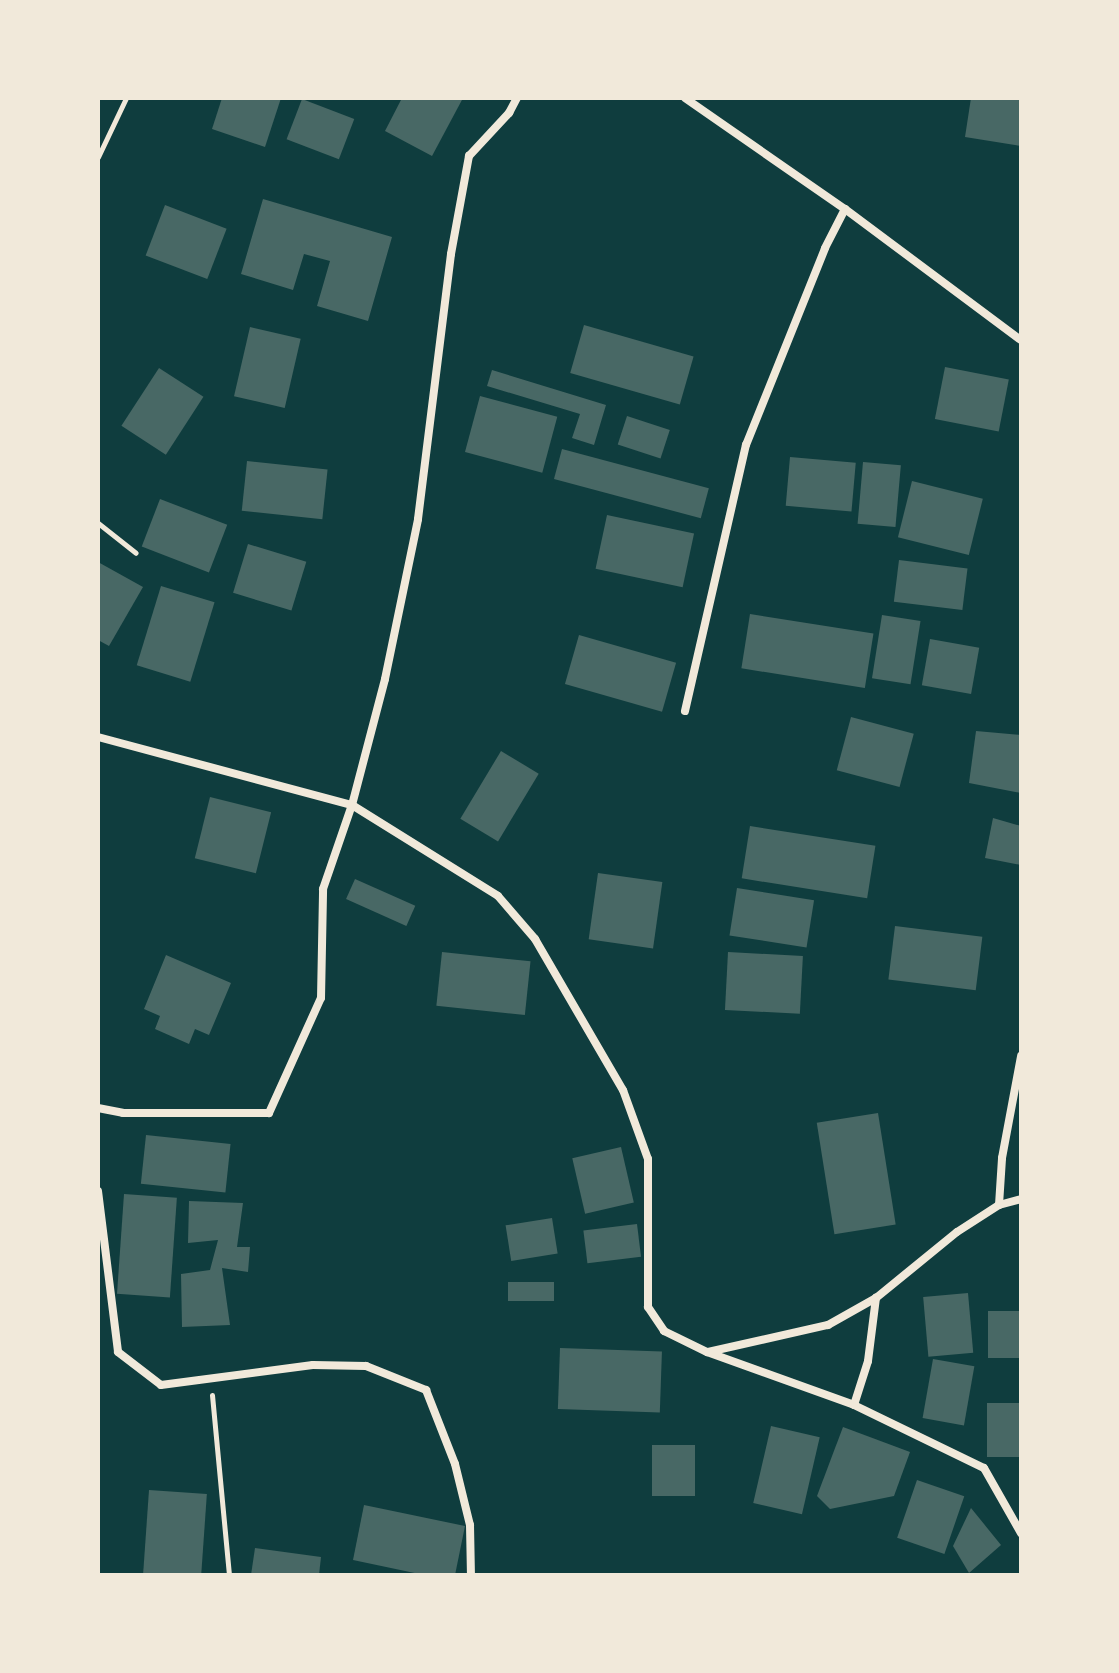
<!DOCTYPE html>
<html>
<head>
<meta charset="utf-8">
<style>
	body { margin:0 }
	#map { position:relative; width:1119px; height:1673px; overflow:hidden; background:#0f3d3e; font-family:Signika,sans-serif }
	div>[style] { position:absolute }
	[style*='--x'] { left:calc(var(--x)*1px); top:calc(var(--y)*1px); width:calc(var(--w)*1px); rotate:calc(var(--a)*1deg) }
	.building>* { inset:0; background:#486865; transform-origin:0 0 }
	.path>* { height:5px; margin:-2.5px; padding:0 2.5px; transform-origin:2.5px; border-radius:2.5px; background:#f1e9da }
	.minor>* { height:8px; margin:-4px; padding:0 4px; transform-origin:4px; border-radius:4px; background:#f1e9da }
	span { translate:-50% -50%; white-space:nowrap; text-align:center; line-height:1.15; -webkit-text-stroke:7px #f1e9da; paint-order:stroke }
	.frame { position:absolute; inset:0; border:100px solid #f1e9da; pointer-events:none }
</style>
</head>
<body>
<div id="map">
	<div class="building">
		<div style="clip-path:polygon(222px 98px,281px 98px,265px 147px,212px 129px)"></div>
		<div style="clip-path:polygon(402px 98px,463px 98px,432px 156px,385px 131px)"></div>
		<div style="clip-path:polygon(971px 98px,1021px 98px,1021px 146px,965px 137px)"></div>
		<div style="left:302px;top:99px;width:56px;height:43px;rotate:21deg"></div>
		<div style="clip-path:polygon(263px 199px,392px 237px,368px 321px,317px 306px,330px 261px,304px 254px,293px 290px,241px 274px)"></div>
		<div style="left:165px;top:205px;width:66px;height:54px;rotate:21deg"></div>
		<div style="left:584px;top:325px;width:114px;height:50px;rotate:16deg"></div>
		<div style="left:250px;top:327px;width:52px;height:71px;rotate:13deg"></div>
		<div style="left:945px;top:367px;width:65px;height:53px;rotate:11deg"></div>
		<div style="left:159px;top:368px;width:53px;height:69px;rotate:33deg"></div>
		<div style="clip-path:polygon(492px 370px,606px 405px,594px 445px,572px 438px,580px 414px,487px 386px)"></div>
		<div style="left:480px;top:396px;width:80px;height:58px;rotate:15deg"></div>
		<div style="left:627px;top:416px;width:45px;height:30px;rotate:18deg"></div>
		<div style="left:562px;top:449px;width:152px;height:31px;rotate:15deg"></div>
		<div style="left:790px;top:457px;width:66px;height:49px;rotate:5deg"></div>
		<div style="left:247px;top:461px;width:81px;height:50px;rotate:6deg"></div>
		<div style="left:863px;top:462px;width:38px;height:62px;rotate:5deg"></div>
		<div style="left:912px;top:481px;width:73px;height:58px;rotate:14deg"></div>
		<div style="left:160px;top:499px;width:72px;height:51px;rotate:21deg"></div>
		<div style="left:607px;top:515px;width:89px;height:55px;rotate:12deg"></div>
		<div style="left:248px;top:544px;width:61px;height:51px;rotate:17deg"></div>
		<div style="left:899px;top:560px;width:69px;height:42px;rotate:7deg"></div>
		<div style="clip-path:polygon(98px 562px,143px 587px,109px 646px,98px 640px)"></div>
		<div style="left:161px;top:586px;width:56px;height:83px;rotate:17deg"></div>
		<div style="left:750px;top:614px;width:125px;height:55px;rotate:9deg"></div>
		<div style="left:882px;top:615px;width:39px;height:64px;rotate:9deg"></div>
		<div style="left:579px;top:635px;width:101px;height:51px;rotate:16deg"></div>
		<div style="left:930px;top:639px;width:50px;height:47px;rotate:10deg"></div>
		<div style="left:851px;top:717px;width:65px;height:55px;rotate:15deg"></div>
		<div style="clip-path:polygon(976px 731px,1021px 735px,1021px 793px,969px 783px)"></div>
		<div style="left:501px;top:751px;width:44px;height:79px;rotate:31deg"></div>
		<div style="left:210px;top:797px;width:63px;height:63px;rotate:14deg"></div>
		<div style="clip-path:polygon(993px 818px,1021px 826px,1021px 865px,985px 858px)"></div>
		<div style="left:750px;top:826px;width:127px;height:53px;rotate:9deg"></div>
		<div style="left:598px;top:873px;width:65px;height:67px;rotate:8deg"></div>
		<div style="left:355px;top:879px;width:66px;height:22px;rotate:24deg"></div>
		<div style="left:737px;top:888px;width:78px;height:48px;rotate:9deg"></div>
		<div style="left:895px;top:926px;width:88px;height:54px;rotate:7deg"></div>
		<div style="left:442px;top:952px;width:89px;height:54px;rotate:6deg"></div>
		<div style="left:728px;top:952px;width:75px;height:58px;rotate:3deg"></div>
		<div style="clip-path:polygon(166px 955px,231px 983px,209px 1035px,195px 1029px,189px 1044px,155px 1029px,160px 1016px,144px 1009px)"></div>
		<div style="left:878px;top:1113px;width:113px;height:62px;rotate:81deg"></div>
		<div style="left:146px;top:1135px;width:85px;height:49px;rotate:6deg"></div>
		<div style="left:621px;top:1147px;width:57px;height:50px;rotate:77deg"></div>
		<div style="left:124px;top:1194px;width:53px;height:100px;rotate:4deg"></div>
		<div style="clip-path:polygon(189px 1201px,243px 1203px,237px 1247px,250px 1247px,248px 1272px,222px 1268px,230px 1325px,182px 1327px,181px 1274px,210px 1270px,218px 1240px,188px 1243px)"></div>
		<div style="left:552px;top:1218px;width:36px;height:47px;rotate:81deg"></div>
		<div style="left:637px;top:1224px;width:33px;height:54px;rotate:83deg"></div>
		<div style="left:554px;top:1282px;width:19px;height:46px;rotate:90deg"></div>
		<div style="left:968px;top:1293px;width:60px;height:45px;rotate:85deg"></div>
		<div style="left:988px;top:1311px;width:33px;height:47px"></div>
		<div style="left:560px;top:1348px;width:102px;height:61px;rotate:2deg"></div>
		<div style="left:933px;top:1359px;width:42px;height:60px;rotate:10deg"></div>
		<div style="left:987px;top:1403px;width:34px;height:54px"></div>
		<div style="left:771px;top:1426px;width:50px;height:79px;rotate:13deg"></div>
		<div style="clip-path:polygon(843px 1427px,910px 1452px,894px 1496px,830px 1509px,817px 1496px)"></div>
		<div style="left:652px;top:1445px;width:43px;height:51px"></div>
		<div style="left:917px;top:1480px;width:50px;height:61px;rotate:19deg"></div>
		<div style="left:149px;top:1490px;width:58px;height:85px;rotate:4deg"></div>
		<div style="clip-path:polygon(364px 1505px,465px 1526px,455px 1575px,424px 1575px,353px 1560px)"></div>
		<div style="clip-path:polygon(971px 1508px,1001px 1545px,969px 1573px,953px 1546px)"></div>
		<div style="clip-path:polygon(255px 1548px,321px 1557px,319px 1575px,251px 1575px)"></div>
	</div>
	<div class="path">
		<div style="--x:98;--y:157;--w:65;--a:-64.6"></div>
		<div style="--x:98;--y:523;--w:48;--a:38.3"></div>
		<div style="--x:212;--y:1395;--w:181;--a:84.6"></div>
	</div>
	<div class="minor">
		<div style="--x:685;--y:98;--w:195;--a:34.8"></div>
		<div style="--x:845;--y:209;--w:219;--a:36.7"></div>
		<div style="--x:685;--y:711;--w:273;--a:-77.1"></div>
		<div style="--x:746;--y:445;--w:212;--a:-68.1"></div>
		<div style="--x:825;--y:248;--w:44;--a:-62.9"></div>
		<div style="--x:98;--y:737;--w:263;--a:15"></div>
		<div style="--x:352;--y:805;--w:172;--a:31.9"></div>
		<div style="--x:498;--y:896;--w:57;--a:49.3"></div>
		<div style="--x:535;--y:939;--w:175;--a:59.8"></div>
		<div style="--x:623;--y:1090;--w:73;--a:70.1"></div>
		<div style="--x:648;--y:1159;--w:148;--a:90"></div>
		<div style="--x:648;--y:1307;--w:29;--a:56"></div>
		<div style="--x:664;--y:1331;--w:48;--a:26"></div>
		<div style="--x:707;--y:1352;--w:156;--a:19.8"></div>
		<div style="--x:854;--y:1405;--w:144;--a:25.9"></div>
		<div style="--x:984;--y:1468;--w:75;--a:60.4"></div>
		<div style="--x:98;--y:1108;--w:25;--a:11"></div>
		<div style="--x:123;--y:1113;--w:146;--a:0"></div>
		<div style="--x:269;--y:1113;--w:126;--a:-65.7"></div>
		<div style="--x:321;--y:998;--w:109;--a:-88.9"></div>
		<div style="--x:323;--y:889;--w:89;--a:-71"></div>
		<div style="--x:352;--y:805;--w:130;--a:-75.3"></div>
		<div style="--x:385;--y:679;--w:163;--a:-78.3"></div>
		<div style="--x:418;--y:519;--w:267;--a:-82.9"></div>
		<div style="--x:451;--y:254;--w:100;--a:-79.6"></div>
		<div style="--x:469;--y:156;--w:59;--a:-47.1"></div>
		<div style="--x:509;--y:113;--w:17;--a:-62"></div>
		<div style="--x:98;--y:1191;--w:162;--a:82.9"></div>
		<div style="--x:118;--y:1352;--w:54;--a:37.5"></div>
		<div style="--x:161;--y:1385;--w:153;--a:-7.5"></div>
		<div style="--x:313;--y:1365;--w:53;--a:1.1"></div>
		<div style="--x:366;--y:1366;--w:65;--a:21.8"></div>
		<div style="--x:426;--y:1390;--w:79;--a:68.6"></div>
		<div style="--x:455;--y:1464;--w:63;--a:76.2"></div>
		<div style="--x:470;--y:1525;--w:50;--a:88.9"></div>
		<div style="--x:999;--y:1205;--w:47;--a:-86.3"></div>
		<div style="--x:1002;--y:1158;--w:104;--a:-79.4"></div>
		<div style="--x:708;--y:1352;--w:123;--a:-12.7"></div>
		<div style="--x:828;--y:1325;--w:55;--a:-29.4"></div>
		<div style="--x:876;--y:1298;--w:104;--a:-39.2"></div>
		<div style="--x:957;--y:1232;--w:50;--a:-32.7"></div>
		<div style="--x:999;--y:1205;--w:23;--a:-15"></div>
		<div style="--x:854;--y:1405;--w:46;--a:-72.3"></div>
		<div style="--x:868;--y:1361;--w:64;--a:-82.8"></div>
	</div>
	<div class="frame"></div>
</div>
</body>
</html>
